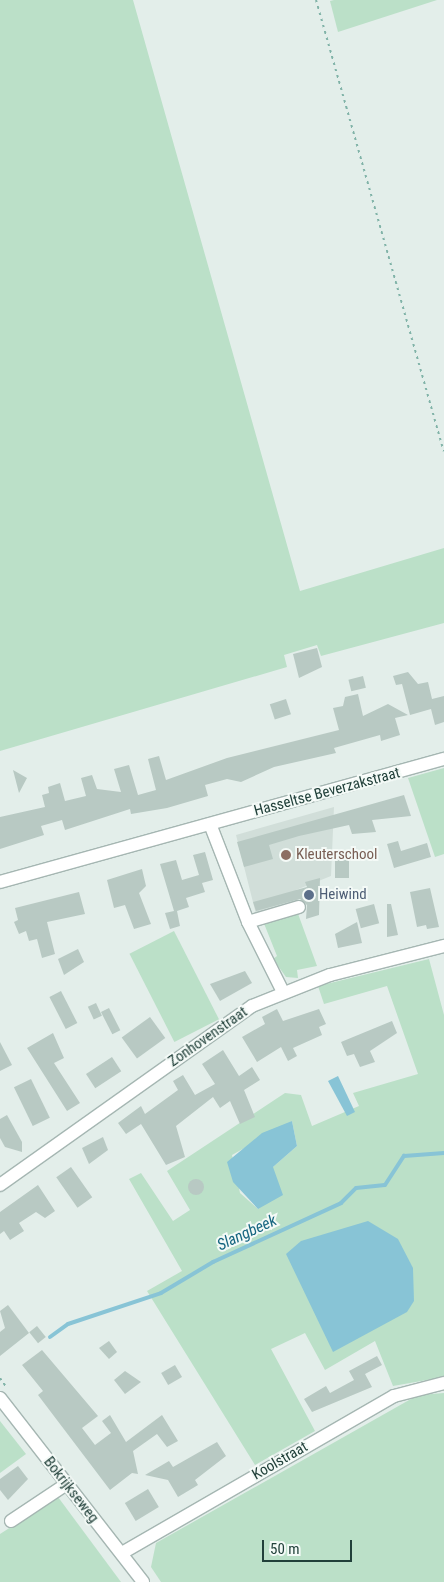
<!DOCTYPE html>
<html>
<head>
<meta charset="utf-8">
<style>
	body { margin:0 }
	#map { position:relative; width:444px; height:1582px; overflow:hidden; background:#e3eeea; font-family:"Roboto Condensed",sans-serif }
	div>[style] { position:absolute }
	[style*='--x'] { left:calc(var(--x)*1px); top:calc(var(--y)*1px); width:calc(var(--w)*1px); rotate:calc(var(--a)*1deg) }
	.built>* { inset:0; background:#d1ded9 }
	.green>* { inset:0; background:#bbe0c8; transform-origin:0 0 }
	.water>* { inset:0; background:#88c4d6 }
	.stream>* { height:4px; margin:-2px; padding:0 2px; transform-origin:2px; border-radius:2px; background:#88c4d6 }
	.building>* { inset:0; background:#b8c9c3; transform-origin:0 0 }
	.round { border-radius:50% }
	.path>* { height:2px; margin-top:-1px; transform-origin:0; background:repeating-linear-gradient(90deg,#81b3a8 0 2.5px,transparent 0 6.5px) }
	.roads { filter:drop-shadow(1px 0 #a5b6b2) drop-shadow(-1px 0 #a5b6b2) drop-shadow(0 1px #a5b6b2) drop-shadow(0 -1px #a5b6b2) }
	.minor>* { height:12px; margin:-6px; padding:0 6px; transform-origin:6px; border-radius:6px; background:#fff }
	.dots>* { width:14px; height:14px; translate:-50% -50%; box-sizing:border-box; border:2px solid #f4faf7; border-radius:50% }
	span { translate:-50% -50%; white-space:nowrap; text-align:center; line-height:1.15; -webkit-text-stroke:4px #f4faf7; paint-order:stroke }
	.street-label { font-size:15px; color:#21403a }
	.education-label { font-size:15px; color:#785e54 }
	.left { translate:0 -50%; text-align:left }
	.service-label { font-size:15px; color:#4e5e75 }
	.water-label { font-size:16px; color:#176680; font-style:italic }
	.scale { position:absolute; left:262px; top:1540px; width:90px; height:22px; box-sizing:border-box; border:2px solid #21403a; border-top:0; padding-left:6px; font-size:15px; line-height:18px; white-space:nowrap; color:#21403a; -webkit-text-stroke:4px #f4faf7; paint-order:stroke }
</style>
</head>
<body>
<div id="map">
	<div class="built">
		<div style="clip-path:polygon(334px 807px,331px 876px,296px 890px,299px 902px,256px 914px,236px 835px)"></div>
	</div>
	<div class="green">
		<div style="clip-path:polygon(0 0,133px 0,300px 591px,444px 548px,444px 623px,321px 656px,317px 645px,284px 655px,287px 667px,0 751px)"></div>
		<div style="clip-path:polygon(334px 0,437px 0,338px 32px,330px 1px)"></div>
		<div style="clip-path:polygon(444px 768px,444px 854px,435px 857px,408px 778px)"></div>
		<div style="clip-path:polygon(297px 911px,317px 966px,297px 970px,298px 978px,286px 977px,273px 959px,277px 956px,263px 921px)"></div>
		<div style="left:174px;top:931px;width:99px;height:50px;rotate:63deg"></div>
		<div style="clip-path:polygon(evenodd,429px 959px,444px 1015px,444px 1377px,393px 1386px,375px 1341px,325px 1370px,305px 1333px,271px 1349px,315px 1431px,255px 1465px,147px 1291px,182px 1271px,129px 1179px,141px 1173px,173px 1221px,190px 1210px,167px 1171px,285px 1093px,301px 1095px,312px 1126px,359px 1106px,353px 1093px,418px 1074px,387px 986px,324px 1004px,318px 986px,429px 959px,292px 1121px,297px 1146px,273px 1167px,258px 1209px,240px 1193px,232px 1155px,292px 1121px)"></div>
		<div style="clip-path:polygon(444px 1393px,444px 1582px,161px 1582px,151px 1567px,156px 1543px,418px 1395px)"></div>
		<div style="clip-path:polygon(0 1421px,26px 1454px,0 1473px)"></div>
		<div style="clip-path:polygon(58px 1497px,121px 1582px,0 1582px,0 1534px)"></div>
	</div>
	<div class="water">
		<div style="clip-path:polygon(338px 1076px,355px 1112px,347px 1116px,328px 1081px)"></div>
		<div style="clip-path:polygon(292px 1121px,297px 1146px,273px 1167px,283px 1195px,258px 1209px,233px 1182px,227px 1162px,262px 1133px)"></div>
		<div style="clip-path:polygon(368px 1221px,398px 1239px,413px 1268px,414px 1301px,407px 1312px,333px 1352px,286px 1254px,301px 1241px)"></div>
	</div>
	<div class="stream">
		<div style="--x:50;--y:1337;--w:22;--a:-36"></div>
		<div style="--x:68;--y:1324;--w:98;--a:-18.4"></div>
		<div style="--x:161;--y:1293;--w:61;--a:-30.8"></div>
		<div style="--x:213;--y:1262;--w:141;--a:-24.7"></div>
		<div style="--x:341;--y:1203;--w:21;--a:-45"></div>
		<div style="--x:356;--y:1188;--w:29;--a:-6"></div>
		<div style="--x:385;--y:1185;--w:35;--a:-57"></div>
		<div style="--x:404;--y:1156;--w:40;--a:-4.3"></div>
	</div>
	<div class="building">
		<div style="clip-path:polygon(317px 648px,322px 667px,299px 678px,293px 654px)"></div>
		<div style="clip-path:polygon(408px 672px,418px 684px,428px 682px,432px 699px,444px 696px,444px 722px,435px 725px,431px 709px,410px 715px,402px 684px,396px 685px,393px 676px)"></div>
		<div style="left:363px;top:676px;width:12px;height:15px;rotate:76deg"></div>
		<div style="clip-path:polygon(358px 694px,363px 716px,388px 704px,408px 715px,395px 718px,400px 735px,381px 741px,380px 735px,334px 748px,336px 753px,274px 767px,241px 782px,227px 779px,205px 785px,208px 796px,167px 808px,131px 814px,130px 809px,65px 830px,62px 820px,41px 826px,44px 835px,0 849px,0 817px,45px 807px,42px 795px,49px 793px,48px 787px,60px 783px,65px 801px,86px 796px,81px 778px,92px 775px,97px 789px,121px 792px,114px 769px,129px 765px,138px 795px,156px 790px,148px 759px,159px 756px,166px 780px,227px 758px,339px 730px,333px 708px,343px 706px,345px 697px)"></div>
		<div style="left:286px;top:699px;width:16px;height:17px;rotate:72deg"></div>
		<div style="clip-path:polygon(13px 770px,27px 778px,19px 793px)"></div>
		<div style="clip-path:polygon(404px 795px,411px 816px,372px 820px,376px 832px,352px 834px,349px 825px,299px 836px,269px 845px,273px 859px,244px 867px,237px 842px)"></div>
		<div style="clip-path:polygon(398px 841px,401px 851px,427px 843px,431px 857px,394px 868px,387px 844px)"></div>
		<div style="clip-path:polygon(205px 852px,213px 880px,202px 883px,205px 892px,186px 898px,189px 907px,177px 911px,180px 926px,170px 929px,165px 913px,174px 911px,160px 864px,176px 860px,182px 880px,199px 875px,193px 855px)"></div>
		<div style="left:335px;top:858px;width:14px;height:20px"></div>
		<div style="clip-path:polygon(142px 869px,146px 886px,139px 893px,151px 924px,134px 929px,125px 905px,114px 908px,107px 880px)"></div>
		<div style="clip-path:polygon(320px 878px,319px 915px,306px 919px,307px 905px,300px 899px,256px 911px,253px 902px,307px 887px,305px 882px)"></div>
		<div style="clip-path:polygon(430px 888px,439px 927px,427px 929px,426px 925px,417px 927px,410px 892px)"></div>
		<div style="clip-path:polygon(79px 892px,85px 914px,47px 922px,55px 954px,42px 958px,37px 939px,29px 941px,26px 931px,19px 934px,14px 922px,18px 920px,15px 908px)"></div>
		<div style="left:374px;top:904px;width:20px;height:19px;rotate:75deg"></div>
		<div style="clip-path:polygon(387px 904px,391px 904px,398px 935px,387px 937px)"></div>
		<div style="clip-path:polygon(357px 922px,362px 943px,338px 948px,335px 934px)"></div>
		<div style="clip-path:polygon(78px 949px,84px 962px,64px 975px,58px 959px)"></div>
		<div style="clip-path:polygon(245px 971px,252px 983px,220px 1001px,210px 984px)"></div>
		<div style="left:61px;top:991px;width:36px;height:13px;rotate:63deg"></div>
		<div style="left:96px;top:1003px;width:14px;height:9px;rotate:65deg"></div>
		<div style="left:109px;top:1008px;width:25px;height:9px;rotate:63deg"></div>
		<div style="clip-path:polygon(277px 1009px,283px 1021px,319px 1009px,326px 1024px,319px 1027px,322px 1035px,293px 1048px,297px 1056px,288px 1061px,281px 1047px,257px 1062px,242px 1037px,265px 1024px,262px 1017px)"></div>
		<div style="left:150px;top:1017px;width:26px;height:35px;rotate:54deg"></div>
		<div style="clip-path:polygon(392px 1021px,397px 1033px,370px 1051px,375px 1062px,360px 1067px,354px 1054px,347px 1056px,341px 1042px)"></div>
		<div style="clip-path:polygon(53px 1033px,64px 1058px,54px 1063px,80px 1103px,67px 1111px,27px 1048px)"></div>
		<div style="clip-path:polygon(0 1042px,12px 1065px,0 1071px)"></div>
		<div style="clip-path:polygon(223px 1050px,239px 1076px,252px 1067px,260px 1080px,244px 1090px,255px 1117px,240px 1124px,230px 1101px,220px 1108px,213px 1097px,176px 1126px,185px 1157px,166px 1165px,141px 1124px,126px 1134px,118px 1123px,141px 1106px,145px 1114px,178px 1090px,173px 1081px,183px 1075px,195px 1095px,215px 1084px,202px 1064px)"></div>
		<div style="left:112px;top:1057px;width:17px;height:31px;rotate:57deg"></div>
		<div style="left:31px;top:1079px;width:43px;height:19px;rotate:64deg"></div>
		<div style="clip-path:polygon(7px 1115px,22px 1142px,22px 1152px,5px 1147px,0 1138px,0 1119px)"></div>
		<div style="clip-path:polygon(103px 1137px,108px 1150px,89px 1164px,82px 1148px)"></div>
		<div style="left:71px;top:1167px;width:37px;height:18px;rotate:55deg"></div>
		<div class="round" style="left:188px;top:1179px;width:16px;height:16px"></div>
		<div style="clip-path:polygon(38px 1185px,55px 1211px,45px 1218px,36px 1212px,19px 1223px,24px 1231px,10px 1240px,4px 1231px,0 1234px,0 1212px)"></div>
		<div style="clip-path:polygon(8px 1305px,29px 1333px,0 1356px,0 1332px,5px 1328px,0 1311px)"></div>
		<div style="left:37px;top:1326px;width:14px;height:10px;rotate:51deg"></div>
		<div style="clip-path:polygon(109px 1341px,117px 1352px,109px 1359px,99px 1348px)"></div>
		<div style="clip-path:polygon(42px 1350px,98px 1416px,82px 1428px,95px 1445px,111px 1433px,102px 1421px,110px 1415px,126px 1442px,162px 1415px,178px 1441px,167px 1447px,157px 1434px,133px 1451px,138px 1474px,132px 1473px,110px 1490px,38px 1395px,43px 1391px,22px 1365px)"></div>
		<div style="clip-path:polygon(377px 1356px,382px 1365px,365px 1374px,372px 1387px,312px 1412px,304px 1399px,326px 1386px,330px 1393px,354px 1380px,349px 1371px)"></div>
		<div style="left:175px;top:1365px;width:14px;height:16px;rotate:60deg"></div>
		<div style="clip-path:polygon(125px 1371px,141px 1382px,125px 1394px,114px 1380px)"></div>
		<div style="clip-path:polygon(217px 1442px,226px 1456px,195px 1480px,198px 1485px,178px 1497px,168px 1480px,145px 1475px,169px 1461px,173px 1467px)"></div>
		<div style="clip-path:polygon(18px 1466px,28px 1479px,8px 1500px,0 1490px,0 1479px)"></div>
		<div style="left:148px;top:1489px;width:21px;height:27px;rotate:59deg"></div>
	</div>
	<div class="path">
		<div style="--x:316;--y:0;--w:469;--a:74.2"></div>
		<div style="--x:0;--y:1378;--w:12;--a:55"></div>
	</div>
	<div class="roads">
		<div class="minor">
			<div style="--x:210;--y:824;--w:105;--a:68.8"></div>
			<div style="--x:248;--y:922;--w:76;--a:63.4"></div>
			<div style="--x:0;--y:882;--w:461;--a:-15.5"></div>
			<div style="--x:248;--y:922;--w:53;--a:-16.4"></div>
			<div style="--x:0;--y:1185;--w:309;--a:-35.4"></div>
			<div style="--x:252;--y:1006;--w:84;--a:-21.7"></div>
			<div style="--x:330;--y:975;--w:118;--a:-14.3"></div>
			<div style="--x:0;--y:1398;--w:233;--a:52.1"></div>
			<div style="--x:11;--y:1521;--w:65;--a:-33.7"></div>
			<div style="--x:122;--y:1553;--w:314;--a:-30"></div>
			<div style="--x:394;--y:1396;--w:52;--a:-14.6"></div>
		</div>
	</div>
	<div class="dots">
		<div style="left:286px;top:855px;background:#8d6e63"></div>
		<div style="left:309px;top:895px;background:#5c6f8a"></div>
	</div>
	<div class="street-label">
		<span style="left:327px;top:792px;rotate:-15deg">Hasseltse Beverzakstraat</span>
		<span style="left:208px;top:1037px;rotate:-35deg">Zonhovenstraat</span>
		<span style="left:280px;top:1461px;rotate:-30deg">Koolstraat</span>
		<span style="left:71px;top:1490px;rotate:52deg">Bokrijkseweg</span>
	</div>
	<div class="education-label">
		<span class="left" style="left:296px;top:855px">Kleuterschool</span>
	</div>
	<div class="service-label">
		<span class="left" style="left:319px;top:895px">Heiwind</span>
	</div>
	<div class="water-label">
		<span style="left:247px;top:1233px;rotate:-25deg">Slangbeek</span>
	</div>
	<div class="scale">50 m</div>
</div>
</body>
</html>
